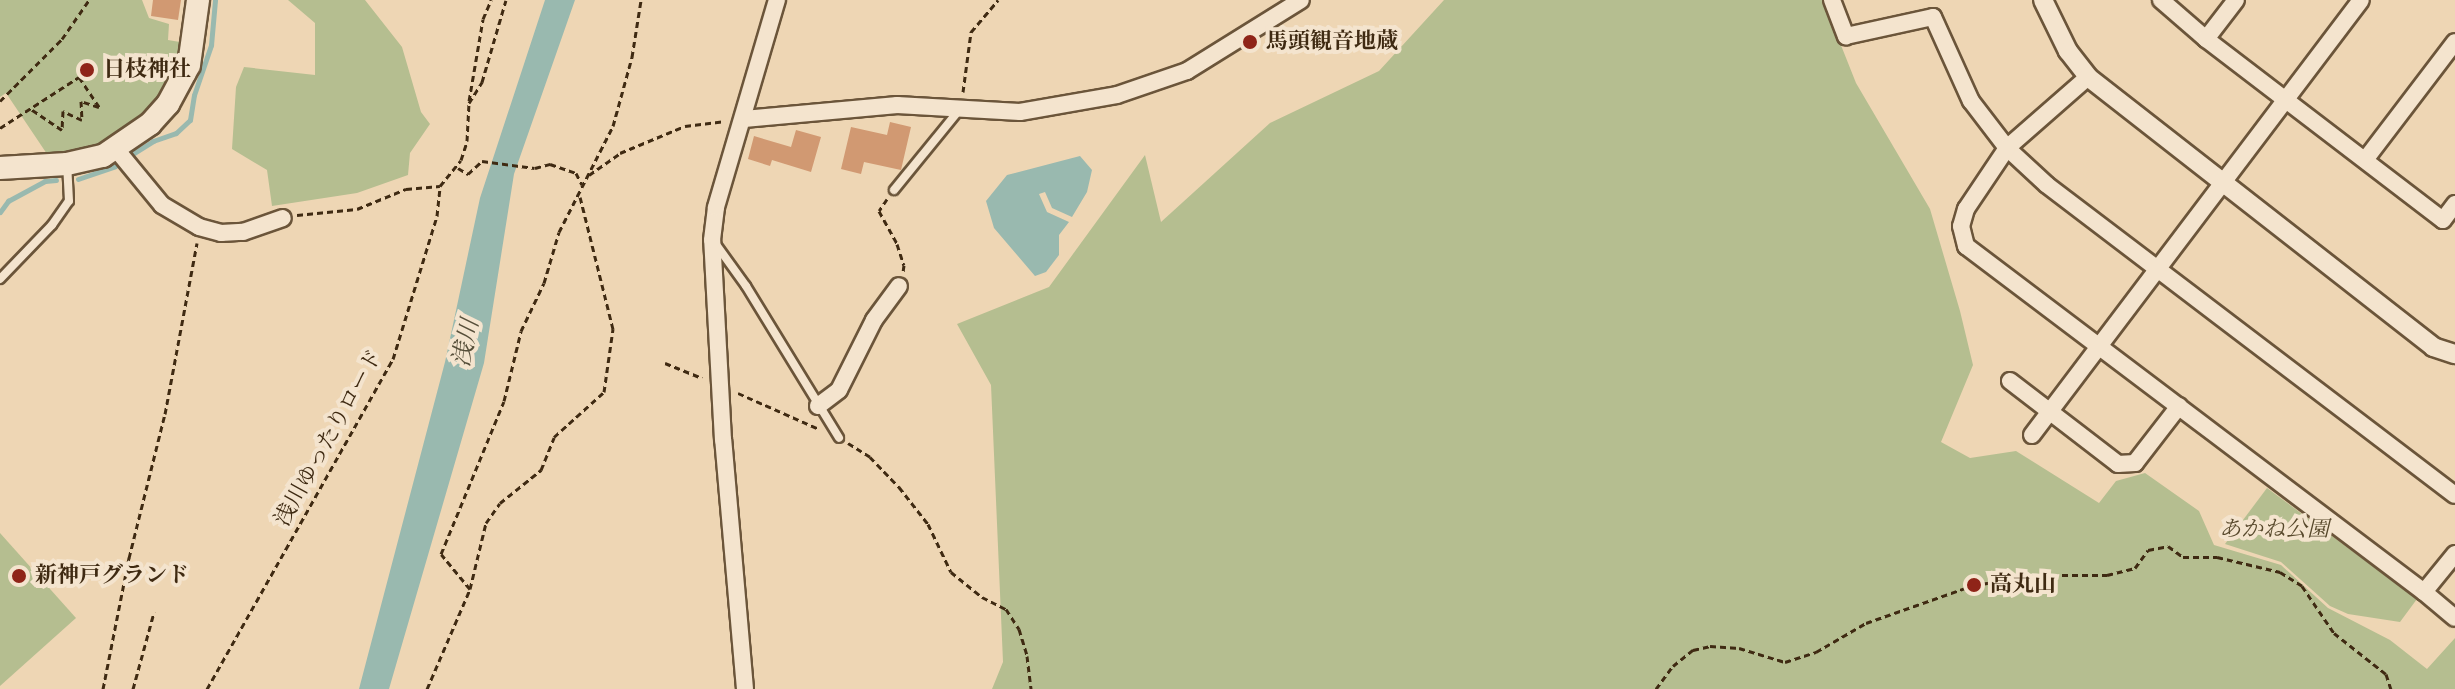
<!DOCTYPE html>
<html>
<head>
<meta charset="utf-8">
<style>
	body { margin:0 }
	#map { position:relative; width:2455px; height:689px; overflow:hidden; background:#eed6b4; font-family:"IM FELL French Canon","Noto Serif JP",serif }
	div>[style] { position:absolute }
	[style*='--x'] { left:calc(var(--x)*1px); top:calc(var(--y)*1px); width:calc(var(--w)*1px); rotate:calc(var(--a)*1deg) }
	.green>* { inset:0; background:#b5be90 }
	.water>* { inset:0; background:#99b9af }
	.stream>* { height:5px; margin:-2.5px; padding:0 2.5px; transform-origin:2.5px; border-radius:2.5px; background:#99b9af }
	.building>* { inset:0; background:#d19972 }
	.path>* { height:3px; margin-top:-1.5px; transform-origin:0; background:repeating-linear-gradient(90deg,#3f2a12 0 6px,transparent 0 10px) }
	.roads { filter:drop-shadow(2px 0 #6b553a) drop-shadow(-2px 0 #6b553a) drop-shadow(0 2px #6b553a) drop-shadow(0 -2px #6b553a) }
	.service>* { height:8px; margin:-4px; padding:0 4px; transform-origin:4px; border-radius:4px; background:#f4e4ce }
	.minor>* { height:16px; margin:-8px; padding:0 8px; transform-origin:8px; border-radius:8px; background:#f4e4ce }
	.tertiary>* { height:18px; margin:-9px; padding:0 9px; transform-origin:9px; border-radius:9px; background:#f4e4ce }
	.secondary>* { height:22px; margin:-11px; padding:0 11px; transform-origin:11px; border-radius:11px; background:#f4e4ce }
	.dots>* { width:22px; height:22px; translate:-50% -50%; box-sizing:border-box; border:4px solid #f4e4ce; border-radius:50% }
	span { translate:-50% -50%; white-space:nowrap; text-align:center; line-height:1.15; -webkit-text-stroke:8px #f4e4ce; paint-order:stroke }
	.poi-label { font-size:22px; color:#3f2a12; font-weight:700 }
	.left { translate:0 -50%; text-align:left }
	.street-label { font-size:22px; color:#3f2a12 }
	.park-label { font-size:22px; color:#57482b; font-style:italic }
	.water-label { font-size:24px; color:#564e39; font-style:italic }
</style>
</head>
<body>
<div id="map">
	<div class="green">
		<div style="clip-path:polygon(0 0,142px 0,149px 18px,169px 24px,168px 40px,180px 42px,178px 62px,166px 89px,131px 127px,109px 141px,75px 152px,47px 154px,6px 93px,0 97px)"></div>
		<div style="clip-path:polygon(288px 0,365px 0,402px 47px,421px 112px,430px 124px,410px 153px,408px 175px,357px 193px,272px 206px,267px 170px,232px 149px,236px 87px,244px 67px,315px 75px,315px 23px)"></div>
		<div style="clip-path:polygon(1444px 0,1823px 0,1856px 83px,1930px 209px,1960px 311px,1973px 365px,1941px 442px,1970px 458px,2016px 451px,2099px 503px,2116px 481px,2145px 473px,2199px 511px,2214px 545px,2281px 565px,2328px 608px,2390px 640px,2427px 669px,2455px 638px,2455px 689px,992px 689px,1003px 662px,991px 385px,957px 324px,1049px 287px,1145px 155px,1161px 222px,1270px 123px,1379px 71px)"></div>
		<div style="clip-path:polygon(2267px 488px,2417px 599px,2400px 622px,2348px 614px,2330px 606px,2281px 562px,2225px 544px)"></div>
		<div style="clip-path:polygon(0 533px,76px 618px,0 686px)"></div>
	</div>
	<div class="water">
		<div style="clip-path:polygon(545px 0,575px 0,514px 174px,484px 363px,389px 689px,359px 689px,445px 362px,480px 198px)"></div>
		<div style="clip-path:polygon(1080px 156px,1092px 170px,1087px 192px,1072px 217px,1052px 208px,1045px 192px,1039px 194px,1047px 212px,1069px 222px,1059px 235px,1059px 255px,1046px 272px,1035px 276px,994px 228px,986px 201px,1007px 175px)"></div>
	</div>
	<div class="stream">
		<div style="--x:131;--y:155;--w:26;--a:-32"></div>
		<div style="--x:153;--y:141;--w:24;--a:-19"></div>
		<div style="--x:176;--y:133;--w:19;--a:-43"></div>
		<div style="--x:190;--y:120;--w:25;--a:-81"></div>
		<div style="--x:194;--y:95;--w:53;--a:-71.2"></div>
		<div style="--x:211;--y:45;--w:45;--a:-84.9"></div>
		<div style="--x:78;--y:179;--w:39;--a:-19"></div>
		<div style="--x:0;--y:212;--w:14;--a:-54"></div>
		<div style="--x:8;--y:201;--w:42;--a:-28.4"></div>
		<div style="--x:45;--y:181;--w:11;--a:-5"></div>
	</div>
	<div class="building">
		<div style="clip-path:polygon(153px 0,181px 0,178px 20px,151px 16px)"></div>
		<div style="clip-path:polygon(890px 122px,911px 127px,901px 170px,864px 162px,861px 174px,841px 169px,851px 127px,887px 135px)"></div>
		<div style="clip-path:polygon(796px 130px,821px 137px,811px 172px,772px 160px,770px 166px,748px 159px,754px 136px,791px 147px)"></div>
	</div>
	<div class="path">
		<div style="--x:963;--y:92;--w:61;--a:-82.4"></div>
		<div style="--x:971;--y:32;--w:42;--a:-49.8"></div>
		<div style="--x:0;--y:101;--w:88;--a:-45"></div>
		<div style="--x:62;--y:39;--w:47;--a:-55.3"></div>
		<div style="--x:469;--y:101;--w:83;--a:-80.3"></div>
		<div style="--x:483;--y:19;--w:21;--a:-67"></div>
		<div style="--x:0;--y:128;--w:94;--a:-32.8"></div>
		<div style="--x:79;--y:77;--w:36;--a:56"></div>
		<div style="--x:99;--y:107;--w:19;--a:-162"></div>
		<div style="--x:81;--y:101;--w:19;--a:87"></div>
		<div style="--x:82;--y:120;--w:21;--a:-155"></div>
		<div style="--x:63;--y:111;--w:19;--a:93"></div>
		<div style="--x:62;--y:130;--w:37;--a:-146"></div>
		<div style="--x:458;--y:168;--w:12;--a:31"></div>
		<div style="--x:468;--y:174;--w:19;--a:-43"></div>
		<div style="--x:482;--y:161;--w:53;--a:7.5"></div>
		<div style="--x:535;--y:168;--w:16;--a:-15"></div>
		<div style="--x:550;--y:164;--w:28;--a:19"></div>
		<div style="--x:576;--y:173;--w:13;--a:63"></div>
		<div style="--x:589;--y:175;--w:38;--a:-35"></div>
		<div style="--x:620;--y:153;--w:70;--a:-22.6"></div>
		<div style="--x:685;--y:126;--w:39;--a:-7"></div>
		<div style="--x:440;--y:186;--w:33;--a:-51"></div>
		<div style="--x:461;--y:160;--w:20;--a:-72"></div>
		<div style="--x:467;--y:141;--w:38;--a:-87"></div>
		<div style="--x:469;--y:103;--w:25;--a:-58"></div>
		<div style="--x:482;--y:82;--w:85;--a:-73.7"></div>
		<div style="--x:887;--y:199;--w:14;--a:124"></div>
		<div style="--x:879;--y:211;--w:38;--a:61"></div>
		<div style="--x:897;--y:244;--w:22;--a:72"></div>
		<div style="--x:904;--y:265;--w:7;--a:98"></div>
		<div style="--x:297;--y:215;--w:60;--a:-5.7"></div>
		<div style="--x:357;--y:209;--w:53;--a:-22.2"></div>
		<div style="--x:406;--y:189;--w:34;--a:-5"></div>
		<div style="--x:665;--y:363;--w:40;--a:22"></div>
		<div style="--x:738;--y:393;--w:89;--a:24"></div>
		<div style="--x:848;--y:443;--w:26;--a:32"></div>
		<div style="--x:870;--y:457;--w:42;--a:46"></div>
		<div style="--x:899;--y:487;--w:47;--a:51.9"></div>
		<div style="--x:928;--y:524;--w:53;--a:64.4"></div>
		<div style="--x:951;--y:572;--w:40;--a:39"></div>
		<div style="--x:982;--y:597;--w:27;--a:27"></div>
		<div style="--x:1006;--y:609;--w:24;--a:57"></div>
		<div style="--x:1019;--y:629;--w:28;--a:73"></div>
		<div style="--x:1027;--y:656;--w:33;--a:83"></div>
		<div style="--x:470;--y:589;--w:45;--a:-129.6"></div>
		<div style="--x:441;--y:554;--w:165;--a:-67.6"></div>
		<div style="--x:504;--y:401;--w:72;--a:-76.3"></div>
		<div style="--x:521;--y:331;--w:53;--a:-64.4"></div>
		<div style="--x:544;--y:283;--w:53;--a:-73.6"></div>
		<div style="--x:559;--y:232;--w:119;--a:-63"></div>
		<div style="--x:613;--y:126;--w:72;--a:-74.6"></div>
		<div style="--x:632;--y:57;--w:58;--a:-81"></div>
		<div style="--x:103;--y:689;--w:134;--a:-78.8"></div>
		<div style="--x:129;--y:558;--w:148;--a:-76"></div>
		<div style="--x:165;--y:414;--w:174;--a:-79.4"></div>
		<div style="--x:133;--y:689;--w:80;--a:-74.7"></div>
		<div style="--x:207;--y:689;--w:379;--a:-60.6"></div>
		<div style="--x:393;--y:359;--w:150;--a:-72.9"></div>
		<div style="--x:437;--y:216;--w:30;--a:-84"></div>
		<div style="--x:427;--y:689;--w:109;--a:-66.7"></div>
		<div style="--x:470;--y:589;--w:68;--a:-76.4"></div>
		<div style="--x:486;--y:523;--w:24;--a:-55"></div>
		<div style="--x:500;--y:503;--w:53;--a:-38.8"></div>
		<div style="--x:541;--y:470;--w:35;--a:-68"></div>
		<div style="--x:554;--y:437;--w:67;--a:-42"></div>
		<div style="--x:604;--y:392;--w:64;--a:-81.9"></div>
		<div style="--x:613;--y:329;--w:136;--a:-104"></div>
		<div style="--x:1656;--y:689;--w:29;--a:-54"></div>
		<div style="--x:1673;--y:666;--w:26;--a:-39"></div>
		<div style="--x:1693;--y:650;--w:17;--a:-13"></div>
		<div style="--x:1710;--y:646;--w:29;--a:4"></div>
		<div style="--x:1739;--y:648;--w:48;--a:16.9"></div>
		<div style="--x:1785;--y:662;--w:33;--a:-18"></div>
		<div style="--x:1816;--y:652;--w:58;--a:-30.1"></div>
		<div style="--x:1866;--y:623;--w:114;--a:-19.4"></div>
		<div style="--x:1974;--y:585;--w:69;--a:-8.4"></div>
		<div style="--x:2042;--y:575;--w:65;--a:0"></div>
		<div style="--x:2107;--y:575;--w:29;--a:-14"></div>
		<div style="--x:2135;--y:568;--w:22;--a:-54"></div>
		<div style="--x:2148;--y:550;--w:20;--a:-11"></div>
		<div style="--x:2168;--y:546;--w:19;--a:36"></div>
		<div style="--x:2183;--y:557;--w:34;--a:0"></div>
		<div style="--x:2217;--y:557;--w:65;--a:13.4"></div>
		<div style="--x:2280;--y:572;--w:26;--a:32"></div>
		<div style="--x:2302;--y:586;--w:57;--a:55.8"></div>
		<div style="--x:2334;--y:633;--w:66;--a:38.3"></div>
		<div style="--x:2386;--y:674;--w:16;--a:72"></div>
	</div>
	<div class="roads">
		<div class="service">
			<div style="--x:894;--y:190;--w:104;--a:-50.8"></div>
			<div style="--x:715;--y:243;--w:53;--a:54.2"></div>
			<div style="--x:746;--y:286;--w:178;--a:58.5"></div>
			<div style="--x:0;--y:279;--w:75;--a:-46.1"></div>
			<div style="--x:52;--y:225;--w:29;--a:-55"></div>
			<div style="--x:69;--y:201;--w:36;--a:-93"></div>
		</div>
		<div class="minor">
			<div style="--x:1832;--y:0;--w:39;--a:69"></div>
			<div style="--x:1846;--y:36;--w:89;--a:-12.3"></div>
			<div style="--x:1933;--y:17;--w:92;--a:65.7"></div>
			<div style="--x:1971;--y:101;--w:59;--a:52.5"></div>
			<div style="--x:2007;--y:148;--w:54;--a:42.8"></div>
			<div style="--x:2047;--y:185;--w:512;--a:37.23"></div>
			<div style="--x:2161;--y:0;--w:60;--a:40.9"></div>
			<div style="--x:2206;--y:39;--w:298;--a:37.4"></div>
			<div style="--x:2443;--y:220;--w:20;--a:-53"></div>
			<div style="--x:2206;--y:39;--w:49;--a:-52.4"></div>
			<div style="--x:2088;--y:77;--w:108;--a:138.8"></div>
			<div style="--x:2007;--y:148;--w:73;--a:123.9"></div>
			<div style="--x:1966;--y:209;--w:18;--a:106"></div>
			<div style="--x:1961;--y:226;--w:21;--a:76"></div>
			<div style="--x:1966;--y:246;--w:574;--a:37.07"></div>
			<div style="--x:2424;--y:592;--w:49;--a:-50.8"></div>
			<div style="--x:744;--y:119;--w:154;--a:-5.2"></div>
			<div style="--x:897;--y:105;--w:123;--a:3.3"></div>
			<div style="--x:1020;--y:112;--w:98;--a:-9.9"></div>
			<div style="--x:1117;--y:95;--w:74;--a:-18.9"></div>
			<div style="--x:1187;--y:71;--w:134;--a:-31.9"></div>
			<div style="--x:116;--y:149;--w:72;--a:50.6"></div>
			<div style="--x:162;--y:205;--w:43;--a:30.7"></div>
			<div style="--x:199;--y:227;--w:23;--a:15"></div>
			<div style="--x:221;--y:233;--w:22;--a:-3"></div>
			<div style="--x:243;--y:232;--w:42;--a:-19.3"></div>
			<div style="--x:2365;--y:160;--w:148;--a:-52.7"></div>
			<div style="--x:2010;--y:381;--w:136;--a:37.5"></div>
			<div style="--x:2118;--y:464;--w:17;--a:-3"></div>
			<div style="--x:2135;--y:463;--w:72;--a:-52.3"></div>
			<div style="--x:818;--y:406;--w:26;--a:-37"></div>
			<div style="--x:839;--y:390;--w:78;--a:-63.4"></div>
			<div style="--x:874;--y:320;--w:42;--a:-53.7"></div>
			<div style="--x:2032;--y:435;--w:545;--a:-52.9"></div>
			<div style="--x:2424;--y:592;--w:40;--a:40"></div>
			<div style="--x:745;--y:689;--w:250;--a:-95"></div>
			<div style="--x:723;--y:440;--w:200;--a:-93.1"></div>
			<div style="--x:712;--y:240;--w:33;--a:-83"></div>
			<div style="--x:716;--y:207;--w:216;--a:-73.6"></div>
		</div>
		<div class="tertiary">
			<div style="--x:2043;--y:0;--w:57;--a:63.9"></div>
			<div style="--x:2068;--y:51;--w:33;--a:52"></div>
			<div style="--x:2088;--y:77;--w:438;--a:38"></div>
			<div style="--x:2433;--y:347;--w:23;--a:18"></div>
		</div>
		<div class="secondary">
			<div style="--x:0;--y:168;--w:67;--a:-3.4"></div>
			<div style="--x:67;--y:164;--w:37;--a:-13"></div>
			<div style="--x:103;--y:156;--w:57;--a:-34.2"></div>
			<div style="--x:150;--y:124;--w:27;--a:-48"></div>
			<div style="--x:168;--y:104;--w:44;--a:-61.7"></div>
			<div style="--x:189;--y:65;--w:66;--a:-82.1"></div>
		</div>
	</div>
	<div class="dots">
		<div style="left:1250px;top:42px;background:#8f2418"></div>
		<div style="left:87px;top:70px;background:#8f2418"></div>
		<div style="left:19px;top:576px;background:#8f2418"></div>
		<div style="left:1974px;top:585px;background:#8f2418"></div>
	</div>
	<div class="poi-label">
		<span class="left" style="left:1266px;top:42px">馬頭観音地蔵</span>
		<span class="left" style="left:103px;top:70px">日枝神社</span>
		<span class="left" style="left:35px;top:576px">新神戸グランド</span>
		<span class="left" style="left:1990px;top:585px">高丸山</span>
	</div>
	<div class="street-label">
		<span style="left:329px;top:438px;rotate:-61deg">浅川ゆったりロード</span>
	</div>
	<div class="park-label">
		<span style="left:2274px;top:530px">あかね公園</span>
	</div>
	<div class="water-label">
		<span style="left:466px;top:343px;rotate:-78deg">浅川</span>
	</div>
</div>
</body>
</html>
